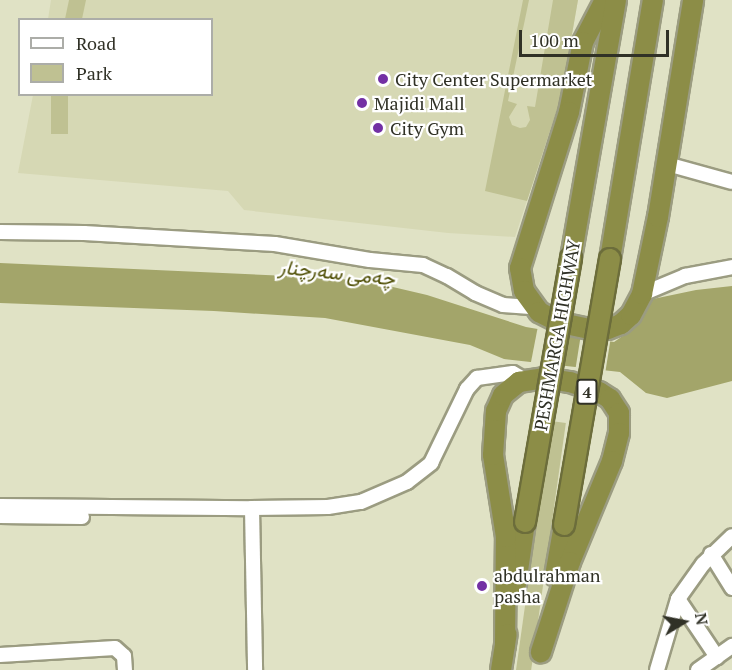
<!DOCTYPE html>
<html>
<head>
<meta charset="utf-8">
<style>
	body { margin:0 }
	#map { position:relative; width:732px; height:670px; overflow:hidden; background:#e0e2c5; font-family:"PT Serif",Vazirmatn,serif }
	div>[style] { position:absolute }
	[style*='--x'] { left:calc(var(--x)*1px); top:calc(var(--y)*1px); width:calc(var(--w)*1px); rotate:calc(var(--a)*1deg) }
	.built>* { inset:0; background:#d6d8b4 }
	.green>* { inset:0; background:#bfc192; transform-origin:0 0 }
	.water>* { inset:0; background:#a3a56a }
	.pier>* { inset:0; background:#e0e2c5; transform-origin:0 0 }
	.roads { filter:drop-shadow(2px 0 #9b9c81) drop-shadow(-2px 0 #9b9c81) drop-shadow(0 2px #9b9c81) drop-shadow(0 -2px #9b9c81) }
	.minor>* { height:14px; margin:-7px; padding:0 7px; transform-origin:7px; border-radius:7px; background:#fff }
	.highway>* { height:20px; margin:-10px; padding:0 10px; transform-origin:10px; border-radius:10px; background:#8c8d47 }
	.bridges { filter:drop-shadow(2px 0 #6c6d3b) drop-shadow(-2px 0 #6c6d3b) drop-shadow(0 2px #6c6d3b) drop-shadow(0 -2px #6c6d3b) }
	.highway-bridge>* { height:20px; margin:-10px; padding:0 10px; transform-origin:10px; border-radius:10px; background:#8c8d47 }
	.dots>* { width:16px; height:16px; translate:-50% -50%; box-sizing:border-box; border:3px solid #fff; border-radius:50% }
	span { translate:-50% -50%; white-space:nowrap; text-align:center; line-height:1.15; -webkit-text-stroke:4.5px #fff; paint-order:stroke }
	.shield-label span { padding:2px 4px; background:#fff; border:2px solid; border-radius:4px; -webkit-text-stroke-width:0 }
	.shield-label { font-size:16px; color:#303126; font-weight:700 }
	.poi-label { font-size:18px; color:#303126 }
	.left { translate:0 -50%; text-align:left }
	.street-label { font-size:18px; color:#303126 }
	.water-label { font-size:20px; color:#4f4f05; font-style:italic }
	.legend { position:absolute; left:18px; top:18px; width:195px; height:78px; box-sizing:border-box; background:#fff; border:2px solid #acada8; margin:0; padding:8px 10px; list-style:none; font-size:18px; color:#303126 }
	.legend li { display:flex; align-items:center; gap:12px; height:30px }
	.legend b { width:30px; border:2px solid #acada8 }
	.north { position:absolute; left:654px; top:592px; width:60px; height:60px; -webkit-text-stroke:4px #fff; paint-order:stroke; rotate:80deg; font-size:16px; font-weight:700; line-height:24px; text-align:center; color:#303126 }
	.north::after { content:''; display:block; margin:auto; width:21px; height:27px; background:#303126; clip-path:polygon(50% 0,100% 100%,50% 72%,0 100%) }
	.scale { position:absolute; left:519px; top:30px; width:150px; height:27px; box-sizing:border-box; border:3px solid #303126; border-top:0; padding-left:8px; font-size:18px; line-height:21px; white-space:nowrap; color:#303126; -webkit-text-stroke:4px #fff; paint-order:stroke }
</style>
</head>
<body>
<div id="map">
	<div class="built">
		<div style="clip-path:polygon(51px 0,578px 0,561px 97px,515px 237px,448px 233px,244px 210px,228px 191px,18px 173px,33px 95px,212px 94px,212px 20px,48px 19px)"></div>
	</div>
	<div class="green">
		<div style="clip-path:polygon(69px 0,86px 0,82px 19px,65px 19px)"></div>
		<div style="clip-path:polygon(523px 0,529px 0,508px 101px,517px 104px,509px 117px,512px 125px,520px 128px,526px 127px,530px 120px,527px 106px,535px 107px,553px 0,578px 0,561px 97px,527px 201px,485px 191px)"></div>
		<div style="left:51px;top:95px;width:17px;height:39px"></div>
		<div style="left:551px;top:421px;width:15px;height:252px;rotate:8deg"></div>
	</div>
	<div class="water">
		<div style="clip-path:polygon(0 263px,334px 278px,380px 284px,427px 295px,526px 327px,614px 342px,630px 331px,653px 299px,696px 290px,732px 286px,732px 381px,667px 398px,646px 393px,620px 372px,504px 359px,470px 345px,325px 318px,214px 311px,0 303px)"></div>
	</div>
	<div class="pier">
		<div style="left:538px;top:326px;width:32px;height:41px;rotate:11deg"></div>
		<div style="left:581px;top:334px;width:30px;height:36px;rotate:9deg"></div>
	</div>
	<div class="roads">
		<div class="minor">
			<div style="--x:667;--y:164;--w:67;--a:15.5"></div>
			<div style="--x:0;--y:232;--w:84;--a:0.7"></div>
			<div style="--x:84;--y:233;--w:191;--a:3.3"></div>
			<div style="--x:275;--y:244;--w:96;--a:9.6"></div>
			<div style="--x:370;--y:260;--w:53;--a:5.4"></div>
			<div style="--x:423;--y:265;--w:26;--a:25"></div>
			<div style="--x:447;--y:276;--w:33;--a:31"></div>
			<div style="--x:475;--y:293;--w:30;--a:23"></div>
			<div style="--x:503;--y:305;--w:31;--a:4"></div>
			<div style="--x:642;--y:294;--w:47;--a:-22.7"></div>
			<div style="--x:685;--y:276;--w:48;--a:-10.8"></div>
			<div style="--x:0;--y:506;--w:252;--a:0.5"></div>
			<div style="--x:252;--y:508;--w:76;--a:-0.8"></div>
			<div style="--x:328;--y:507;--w:33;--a:-9"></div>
			<div style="--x:361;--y:502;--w:50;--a:-23.5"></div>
			<div style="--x:407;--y:482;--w:31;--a:-38"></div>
			<div style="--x:431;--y:463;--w:82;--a:-64.1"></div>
			<div style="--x:467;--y:389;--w:15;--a:-48"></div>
			<div style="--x:477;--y:378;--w:36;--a:-8"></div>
			<div style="--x:513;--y:373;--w:14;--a:30"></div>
			<div style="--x:252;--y:508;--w:162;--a:88.9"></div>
			<div style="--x:0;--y:516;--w:82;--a:0.7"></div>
			<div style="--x:711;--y:554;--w:40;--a:58"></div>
			<div style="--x:678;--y:599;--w:70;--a:56.1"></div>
			<div style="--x:0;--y:655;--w:115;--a:-3.5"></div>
			<div style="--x:115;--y:648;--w:12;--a:42"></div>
			<div style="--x:124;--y:656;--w:14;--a:86"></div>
			<div style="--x:657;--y:670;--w:74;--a:-73.5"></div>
			<div style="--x:678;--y:599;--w:43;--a:-54.5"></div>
			<div style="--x:703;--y:564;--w:40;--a:-44"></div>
			<div style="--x:698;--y:670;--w:42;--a:-35.2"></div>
		</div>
		<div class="highway">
			<div style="--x:605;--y:0;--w:47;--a:117.6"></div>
			<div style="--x:583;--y:42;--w:71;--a:101.3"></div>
			<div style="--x:569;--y:112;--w:164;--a:107.4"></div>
			<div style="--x:520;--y:268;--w:23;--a:80"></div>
			<div style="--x:524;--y:291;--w:26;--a:54"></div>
			<div style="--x:539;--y:312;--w:25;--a:27"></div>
			<div style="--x:561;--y:323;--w:29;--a:12"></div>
			<div style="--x:589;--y:329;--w:19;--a:0"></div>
			<div style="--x:608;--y:329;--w:14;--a:-21"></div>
			<div style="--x:621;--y:324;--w:13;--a:-42"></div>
			<div style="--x:631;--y:315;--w:24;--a:-62"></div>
			<div style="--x:642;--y:294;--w:79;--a:-78.3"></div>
			<div style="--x:658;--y:217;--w:220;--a:-80.8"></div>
			<div style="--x:571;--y:258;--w:262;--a:-80.1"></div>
			<div style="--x:610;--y:259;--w:263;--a:-80.6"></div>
			<div style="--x:555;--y:576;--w:52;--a:-80"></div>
			<div style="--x:516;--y:584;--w:63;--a:-81.7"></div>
			<div style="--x:505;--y:645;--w:108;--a:-89.5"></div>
			<div style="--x:506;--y:537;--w:83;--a:-99"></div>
			<div style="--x:493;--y:455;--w:44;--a:-86.1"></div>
			<div style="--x:496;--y:411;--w:17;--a:-66"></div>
			<div style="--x:503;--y:395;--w:21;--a:-39"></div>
			<div style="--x:519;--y:382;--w:25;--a:-9"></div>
			<div style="--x:544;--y:378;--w:26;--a:9"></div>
			<div style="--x:570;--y:382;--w:31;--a:19"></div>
			<div style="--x:599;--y:392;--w:13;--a:32"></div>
			<div style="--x:610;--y:399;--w:17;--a:57"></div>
			<div style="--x:619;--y:413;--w:20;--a:90"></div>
			<div style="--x:619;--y:433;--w:29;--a:104"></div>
			<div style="--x:612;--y:461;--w:109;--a:112.6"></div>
			<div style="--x:570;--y:562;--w:95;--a:107.9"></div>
			<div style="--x:501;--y:670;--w:36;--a:-81"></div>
		</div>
	</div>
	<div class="bridges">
		<div class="highway-bridge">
			<div style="--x:525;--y:522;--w:268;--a:-80.1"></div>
			<div style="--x:564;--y:525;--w:270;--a:-80.2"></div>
		</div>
	</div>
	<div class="dots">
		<div style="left:383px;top:79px;background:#7330a4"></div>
		<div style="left:362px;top:103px;background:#7330a4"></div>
		<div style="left:378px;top:128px;background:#7330a4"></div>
		<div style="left:482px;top:586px;background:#7330a4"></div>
	</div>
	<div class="shield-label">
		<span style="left:587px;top:392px">4</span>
	</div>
	<div class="poi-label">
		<span class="left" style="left:395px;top:79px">City Center Supermarket</span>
		<span class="left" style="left:374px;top:103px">Majidi Mall</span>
		<span class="left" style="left:390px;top:128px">City Gym</span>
		<span class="left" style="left:494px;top:586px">abdulrahman<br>pasha</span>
	</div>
	<div class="street-label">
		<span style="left:557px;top:335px;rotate:-80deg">PESHMARGA HIGHWAY</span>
	</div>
	<div class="water-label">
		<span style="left:337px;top:272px;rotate:6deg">چەمی سەرچنار</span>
	</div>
	<ul class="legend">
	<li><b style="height:8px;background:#fff"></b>Road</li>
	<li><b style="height:16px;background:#bfc192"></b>Park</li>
	</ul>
	<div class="north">N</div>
	<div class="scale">100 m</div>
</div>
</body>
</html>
